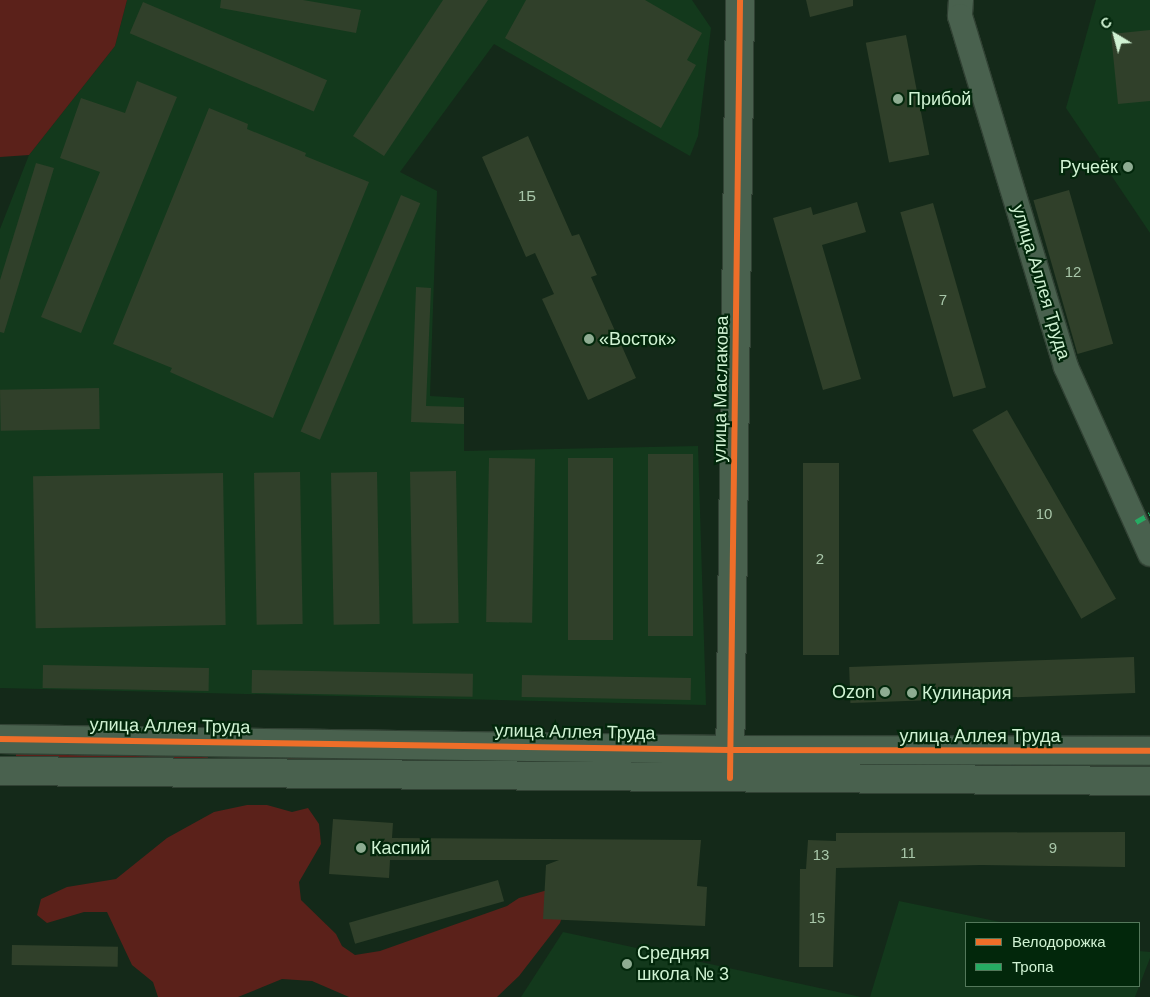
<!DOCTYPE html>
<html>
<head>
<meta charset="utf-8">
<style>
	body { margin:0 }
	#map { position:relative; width:1150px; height:997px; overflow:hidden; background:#142919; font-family:Helvetica,sans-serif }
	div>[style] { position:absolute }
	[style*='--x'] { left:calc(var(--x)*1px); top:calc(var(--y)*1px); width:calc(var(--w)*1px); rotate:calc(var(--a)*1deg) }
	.built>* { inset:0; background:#13391c }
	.green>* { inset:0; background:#5b211a; transform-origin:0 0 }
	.building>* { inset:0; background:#30402a; transform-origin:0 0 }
	.roads { filter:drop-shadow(1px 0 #314234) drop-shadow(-1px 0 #314234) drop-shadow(0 1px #314234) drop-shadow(0 -1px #314234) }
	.minor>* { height:24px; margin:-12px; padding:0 12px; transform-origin:12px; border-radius:12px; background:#49614e }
	.tertiary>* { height:28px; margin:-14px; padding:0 14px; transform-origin:14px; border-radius:14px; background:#49614e }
	.quiet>* { height:5px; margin-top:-2.5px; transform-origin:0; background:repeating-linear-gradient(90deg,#26ab63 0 10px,transparent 0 15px) }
	.cycleway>* { height:6px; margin:-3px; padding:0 3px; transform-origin:3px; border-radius:3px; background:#ee6e29 }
	.dots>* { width:14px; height:14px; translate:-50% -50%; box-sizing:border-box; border:2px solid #02270b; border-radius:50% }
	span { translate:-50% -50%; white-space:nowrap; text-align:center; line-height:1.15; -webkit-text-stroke:4.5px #02270b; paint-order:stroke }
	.number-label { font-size:15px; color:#a8c6a9 }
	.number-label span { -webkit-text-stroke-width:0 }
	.poi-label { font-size:18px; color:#d0f2d3 }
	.left { translate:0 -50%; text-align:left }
	.right { translate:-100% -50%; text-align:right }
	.street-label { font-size:18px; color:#d0f2d3 }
	.legend { position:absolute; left:965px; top:922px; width:175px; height:65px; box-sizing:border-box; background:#02270b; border:1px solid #54785b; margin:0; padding:6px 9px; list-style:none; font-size:15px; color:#d0f2d3 }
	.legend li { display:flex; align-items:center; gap:10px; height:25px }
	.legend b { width:25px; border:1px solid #54785b }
	.north { position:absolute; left:1090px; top:10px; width:50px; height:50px; -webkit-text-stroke:4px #02270b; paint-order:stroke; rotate:323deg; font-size:14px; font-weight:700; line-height:20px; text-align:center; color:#d0f2d3 }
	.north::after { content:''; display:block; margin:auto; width:18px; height:22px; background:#d0f2d3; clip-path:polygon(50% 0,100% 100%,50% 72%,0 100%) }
</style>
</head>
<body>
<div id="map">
	<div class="built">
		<div style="clip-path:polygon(127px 0,692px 0,711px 28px,698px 136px,690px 156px,494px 44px,400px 172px,437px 191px,430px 396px,464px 398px,464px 451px,698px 446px,706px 705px,0 688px,0 229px,29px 155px,115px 46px)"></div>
		<div style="clip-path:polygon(1096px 0,1150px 0,1150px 233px,1066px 108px)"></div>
		<div style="clip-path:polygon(899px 901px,1005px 923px,966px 923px,966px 986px,1139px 986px,1139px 951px,1150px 952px,1150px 958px,1135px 997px,870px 997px)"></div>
		<div style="clip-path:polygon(563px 932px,861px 997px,521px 997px)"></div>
	</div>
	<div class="green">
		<div style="clip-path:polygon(0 0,127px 0,115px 46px,29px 155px,0 157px)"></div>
		<div style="left:16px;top:752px;width:192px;height:5px;rotate:1deg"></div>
		<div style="left:245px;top:755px;width:446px;height:5px;rotate:1deg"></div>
		<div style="left:771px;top:762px;width:375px;height:5px"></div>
		<div style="clip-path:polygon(247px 805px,267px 805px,292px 812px,308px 808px,319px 824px,321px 844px,299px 882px,301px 900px,336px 934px,342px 946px,355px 955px,380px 951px,507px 906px,519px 898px,555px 888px,566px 904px,560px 923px,519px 976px,497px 997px,349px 997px,312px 981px,282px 979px,238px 997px,158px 997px,153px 982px,132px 965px,107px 912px,84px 912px,47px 923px,37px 915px,41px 899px,67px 887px,116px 879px,167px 838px,214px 812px)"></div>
	</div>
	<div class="building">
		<div style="clip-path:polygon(221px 0,303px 0,361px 10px,356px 33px,220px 8px)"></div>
		<div style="clip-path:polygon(443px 0,488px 0,384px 156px,353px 136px)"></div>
		<div style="clip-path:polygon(526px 0,645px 0,702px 33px,687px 60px,696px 65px,661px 128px,505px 38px)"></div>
		<div style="clip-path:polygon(806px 0,853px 0,853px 6px,810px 17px)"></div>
		<div style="left:143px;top:2px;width:200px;height:34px;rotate:23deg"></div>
		<div style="clip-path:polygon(1150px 30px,1150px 101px,1118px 104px,1111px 34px)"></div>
		<div style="left:906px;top:35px;width:122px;height:41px;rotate:79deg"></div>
		<div style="clip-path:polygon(137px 81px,177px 97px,81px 333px,41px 317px,100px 172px,60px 158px,81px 98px,125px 113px)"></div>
		<div style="clip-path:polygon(209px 108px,248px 124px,247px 129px,306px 153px,305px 156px,369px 182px,273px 418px,170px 372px,172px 368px,113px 344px)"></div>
		<div style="clip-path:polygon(528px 136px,572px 236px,579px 234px,597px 275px,591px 277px,636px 378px,588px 400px,542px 299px,554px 294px,535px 253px,526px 257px,482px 157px)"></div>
		<div style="clip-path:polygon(36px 163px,54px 168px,4px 333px,0 332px,0 280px)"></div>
		<div style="left:1069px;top:190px;width:160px;height:37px;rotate:74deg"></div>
		<div style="left:401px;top:195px;width:21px;height:257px;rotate:23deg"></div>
		<div style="clip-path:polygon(857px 202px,866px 232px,822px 245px,861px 379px,823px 390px,773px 218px,811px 207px,813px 215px)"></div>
		<div style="left:933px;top:203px;width:192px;height:34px;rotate:74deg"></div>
		<div style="clip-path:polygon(416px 287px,431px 288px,426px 406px,464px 407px,464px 424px,411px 422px)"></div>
		<div style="left:99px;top:388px;width:41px;height:99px;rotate:89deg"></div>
		<div style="left:1007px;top:410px;width:218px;height:40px;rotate:60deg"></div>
		<div style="left:648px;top:454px;width:45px;height:182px"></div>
		<div style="left:489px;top:458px;width:46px;height:164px;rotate:1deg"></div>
		<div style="left:568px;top:458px;width:45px;height:182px"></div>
		<div style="left:803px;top:463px;width:36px;height:192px"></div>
		<div style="left:456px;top:471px;width:152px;height:46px;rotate:89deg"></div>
		<div style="left:300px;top:472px;width:152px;height:46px;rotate:89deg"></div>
		<div style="left:377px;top:472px;width:152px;height:46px;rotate:89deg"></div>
		<div style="left:223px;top:473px;width:152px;height:190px;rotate:89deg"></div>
		<div style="left:1134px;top:657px;width:36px;height:285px;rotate:88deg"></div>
		<div style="left:43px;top:665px;width:166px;height:23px;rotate:1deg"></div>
		<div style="left:252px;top:670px;width:221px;height:23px;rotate:1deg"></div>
		<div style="left:522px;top:675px;width:169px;height:22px;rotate:1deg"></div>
		<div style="clip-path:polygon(333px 819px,393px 823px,392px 838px,701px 840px,697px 886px,707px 887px,705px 926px,543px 919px,546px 865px,559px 860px,390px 860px,389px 878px,329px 874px)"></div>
		<div style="clip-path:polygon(1125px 832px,1125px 867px,981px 865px,836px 868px,833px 967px,799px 967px,800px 869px,806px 869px,808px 840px,836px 841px,836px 833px)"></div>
		<div style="left:498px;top:880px;width:22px;height:155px;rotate:74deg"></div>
		<div style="left:12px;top:945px;width:106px;height:20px;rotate:1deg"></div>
	</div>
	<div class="roads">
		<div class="minor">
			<div style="--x:961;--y:0;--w:16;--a:94"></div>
			<div style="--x:960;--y:16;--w:367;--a:73.2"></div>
			<div style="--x:1066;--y:367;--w:205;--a:65.8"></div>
		</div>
		<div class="tertiary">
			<div style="--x:0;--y:739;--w:730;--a:0.86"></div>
			<div style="--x:730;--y:750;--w:420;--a:0.1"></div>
			<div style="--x:730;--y:768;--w:768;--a:-89.25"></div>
			<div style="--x:0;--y:771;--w:1150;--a:0.5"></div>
		</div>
	</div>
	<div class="quiet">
		<div style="--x:1136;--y:522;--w:16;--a:-30"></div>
	</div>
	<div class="cycleway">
		<div style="--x:0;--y:739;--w:730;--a:0.86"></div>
		<div style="--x:730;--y:750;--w:420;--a:0.1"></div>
		<div style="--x:730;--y:778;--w:778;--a:-89.26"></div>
	</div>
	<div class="dots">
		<div style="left:898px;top:99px;background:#8eac92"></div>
		<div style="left:1128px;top:167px;background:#8eac92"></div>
		<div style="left:589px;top:339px;background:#8eac92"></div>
		<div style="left:885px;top:692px;background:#8eac92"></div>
		<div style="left:912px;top:693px;background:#8eac92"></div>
		<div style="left:361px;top:848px;background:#8eac92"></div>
		<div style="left:627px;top:964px;background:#8eac92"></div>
	</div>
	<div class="number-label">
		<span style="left:527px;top:196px">1Б</span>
		<span style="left:1073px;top:272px">12</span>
		<span style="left:943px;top:300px">7</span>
		<span style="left:1044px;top:514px">10</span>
		<span style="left:820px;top:559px">2</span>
		<span style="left:1053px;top:848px">9</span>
		<span style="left:908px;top:853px">11</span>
		<span style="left:821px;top:855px">13</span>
		<span style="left:817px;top:918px">15</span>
	</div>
	<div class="poi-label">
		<span class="left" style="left:908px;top:99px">Прибой</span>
		<span class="right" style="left:1118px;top:167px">Ручеёк</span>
		<span class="left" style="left:599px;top:339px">«Восток»</span>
		<span class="right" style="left:875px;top:692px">Ozon</span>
		<span class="left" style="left:922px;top:693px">Кулинария</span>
		<span class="left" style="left:371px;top:848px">Каспий</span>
		<span class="left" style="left:637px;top:964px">Средняя<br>школа № 3</span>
	</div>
	<div class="street-label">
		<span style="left:1041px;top:282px;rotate:73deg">улица Аллея Труда</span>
		<span style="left:721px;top:389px;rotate:-89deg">улица Маслакова</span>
		<span style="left:170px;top:726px;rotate:1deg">улица Аллея Труда</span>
		<span style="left:575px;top:732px;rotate:1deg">улица Аллея Труда</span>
		<span style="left:980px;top:736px">улица Аллея Труда</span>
	</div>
	<ul class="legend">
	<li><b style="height:6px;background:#ee6e29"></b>Велодорожка</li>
	<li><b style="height:6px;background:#26ab63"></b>Тропа</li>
	</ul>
	<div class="north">С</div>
</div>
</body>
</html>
